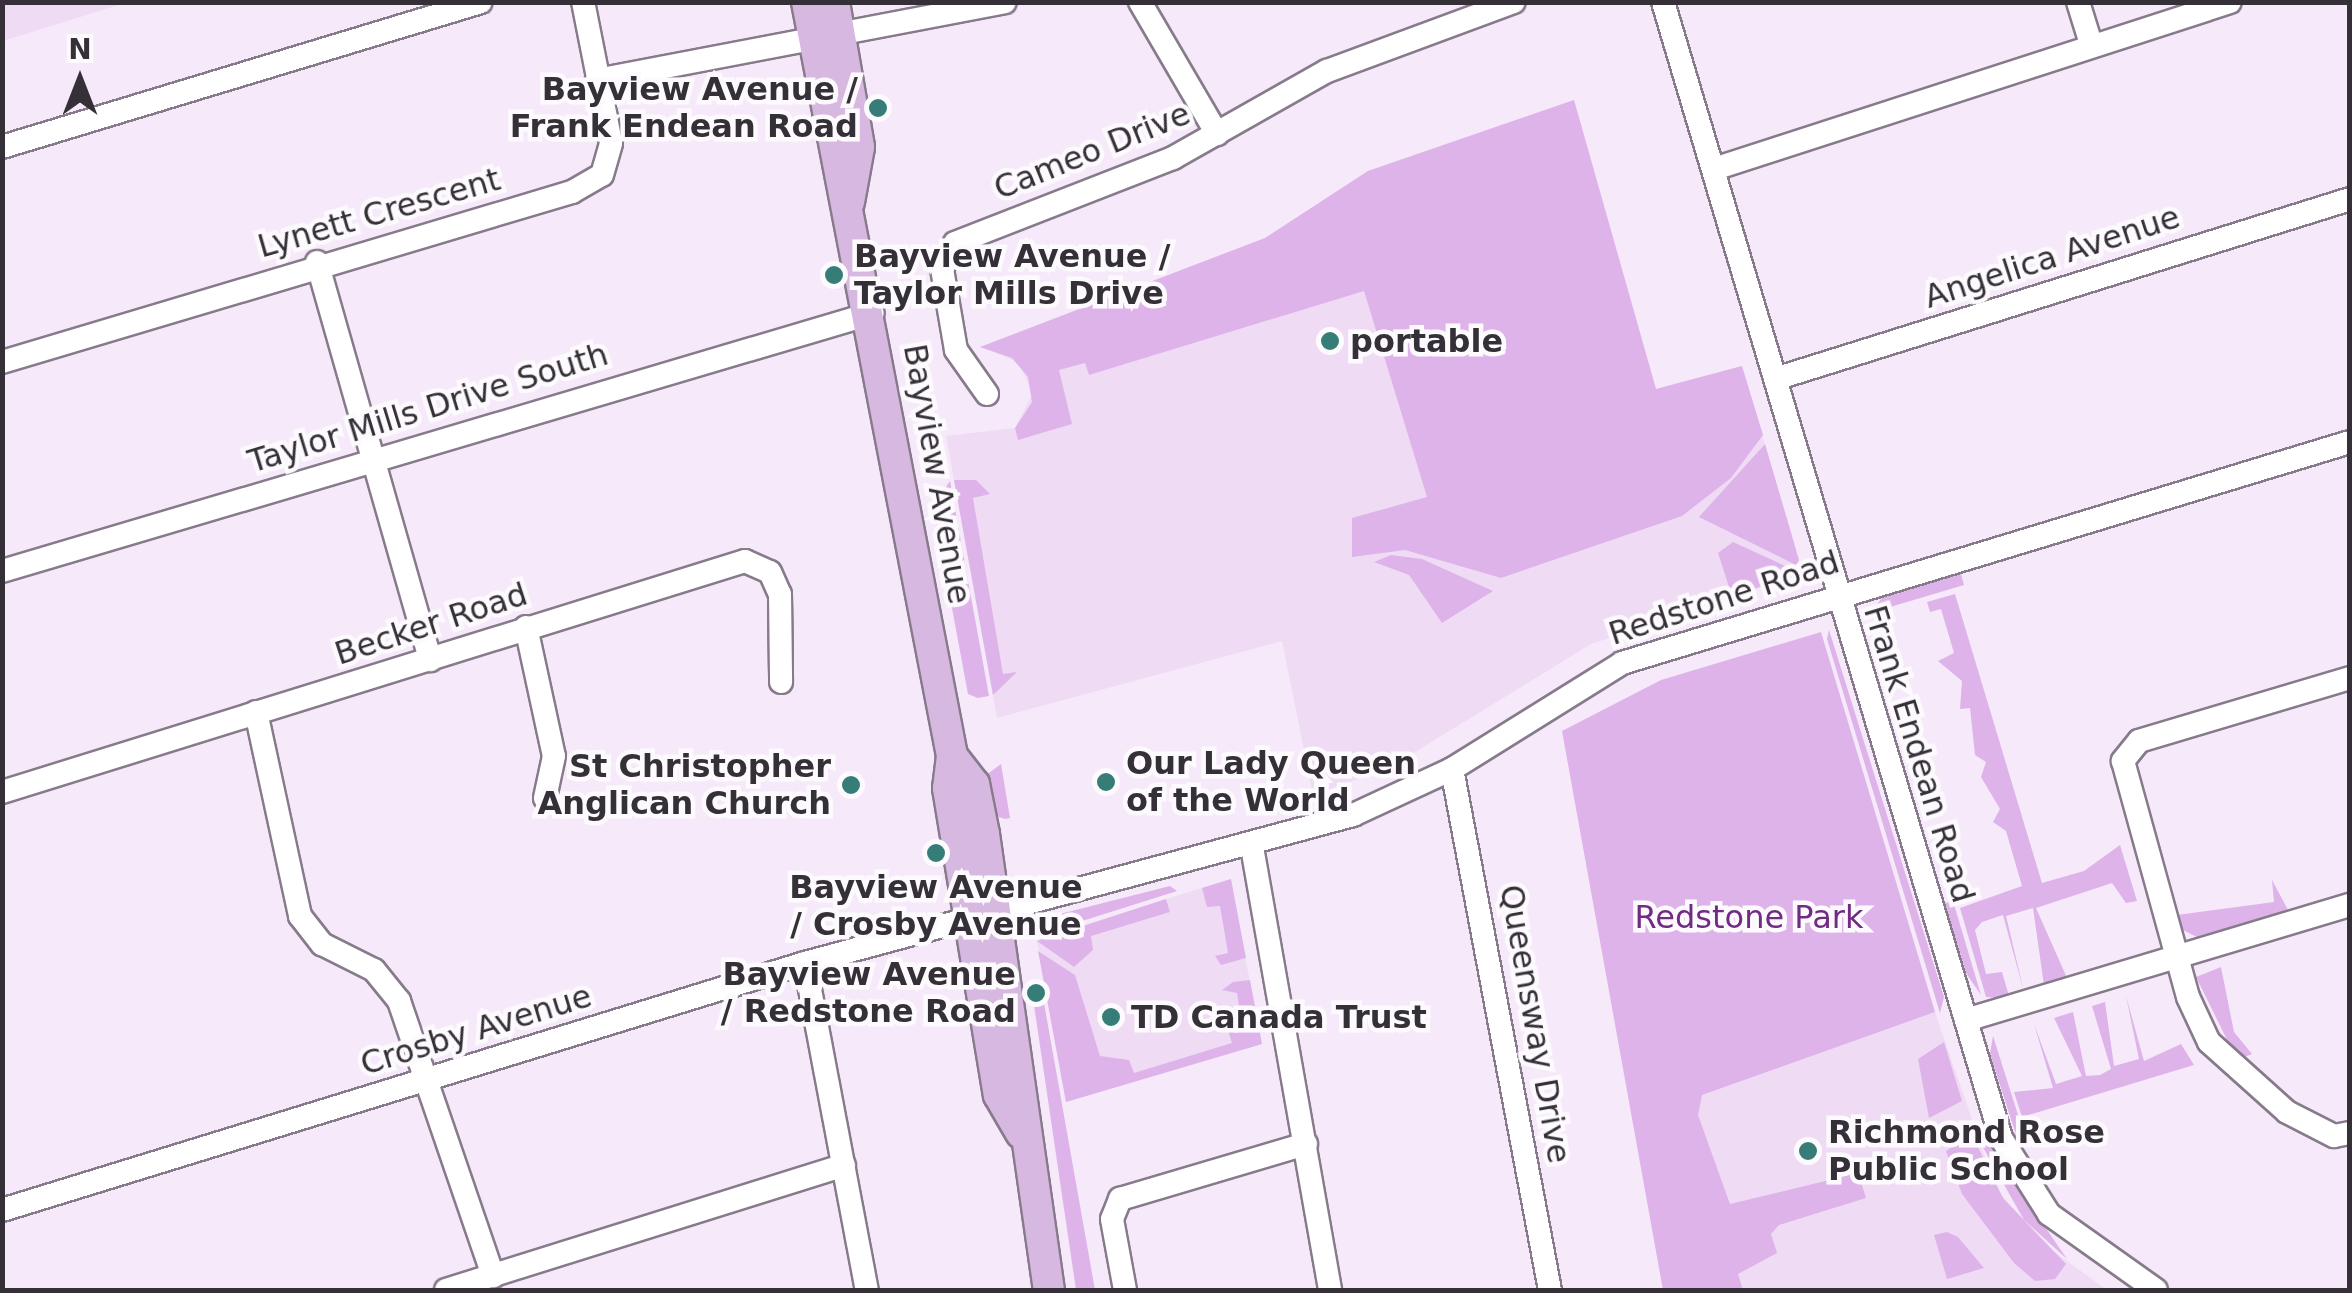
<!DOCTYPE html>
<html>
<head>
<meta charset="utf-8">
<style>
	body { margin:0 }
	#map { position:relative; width:2352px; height:1293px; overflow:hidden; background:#f6e9fa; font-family:"DejaVu Sans",sans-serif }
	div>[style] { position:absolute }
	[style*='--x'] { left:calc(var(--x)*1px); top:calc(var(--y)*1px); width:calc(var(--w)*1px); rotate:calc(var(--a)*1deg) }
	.built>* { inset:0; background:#efdcf4 }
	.green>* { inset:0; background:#deb3ea }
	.roads { filter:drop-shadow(2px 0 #877b8b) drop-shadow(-2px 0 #877b8b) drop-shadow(0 2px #877b8b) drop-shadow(0 -2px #877b8b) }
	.minor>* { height:22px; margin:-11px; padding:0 11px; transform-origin:11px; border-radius:11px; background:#fff }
	.major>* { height:30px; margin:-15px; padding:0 15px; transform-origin:15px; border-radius:15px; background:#d7b8e0 }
	.dots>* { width:28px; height:28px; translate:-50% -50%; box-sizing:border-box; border:5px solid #fdfafe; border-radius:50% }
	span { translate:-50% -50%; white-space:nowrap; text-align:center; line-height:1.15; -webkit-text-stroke:9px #fdfafe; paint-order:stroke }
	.poi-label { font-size:32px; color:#353037; font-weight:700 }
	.right { translate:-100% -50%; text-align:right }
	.left { translate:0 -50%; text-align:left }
	.street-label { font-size:32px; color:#353037 }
	.park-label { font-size:32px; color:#712b83 }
	.frame { position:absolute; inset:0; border:5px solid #353037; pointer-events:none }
	.north { position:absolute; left:30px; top:30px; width:100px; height:100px; -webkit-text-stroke:8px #fdfafe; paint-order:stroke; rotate:0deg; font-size:28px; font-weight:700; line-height:40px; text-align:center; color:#353037 }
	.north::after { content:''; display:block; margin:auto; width:35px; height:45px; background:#353037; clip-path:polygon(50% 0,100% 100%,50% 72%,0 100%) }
</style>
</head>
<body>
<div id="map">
	<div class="built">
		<div style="clip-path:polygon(3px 2px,125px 2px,125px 3px,3px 41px)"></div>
		<div style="clip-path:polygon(1574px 100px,1656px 389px,1742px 366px,1799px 560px,1794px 577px,1591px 644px,1389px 768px,1313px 795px,1282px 641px,997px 718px,946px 436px,1015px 428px,1033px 393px,1018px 362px,980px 347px,1265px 238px,1368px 171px)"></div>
		<div style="clip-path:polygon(1230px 879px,1262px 1044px,1066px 1102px,1037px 940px)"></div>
		<div style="clip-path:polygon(1935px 1012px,1995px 1186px,2034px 1237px,2107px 1290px,1663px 1290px,1632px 1111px)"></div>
	</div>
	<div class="green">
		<div style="clip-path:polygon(1574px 100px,1656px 389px,1742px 366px,1763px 435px,1731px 478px,1682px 516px,1501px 578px,1405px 550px,1352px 557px,1352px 518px,1427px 497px,1364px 291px,1089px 375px,1085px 363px,1059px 370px,1072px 424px,1018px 440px,1015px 428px,1032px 402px,1028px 377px,1012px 358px,980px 347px,1265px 238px,1368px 171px)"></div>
		<div style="clip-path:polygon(1765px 444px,1799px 560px,1796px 565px,1699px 517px)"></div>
		<div style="clip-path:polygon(954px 480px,976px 480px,990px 494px,973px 498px,1003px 674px,1017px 672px,993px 695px)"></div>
		<div style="clip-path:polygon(950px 481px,989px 696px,978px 698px,968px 694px,933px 506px)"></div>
		<div style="clip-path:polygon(1733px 542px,1794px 570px,1796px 575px,1732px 596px,1718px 553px)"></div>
		<div style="clip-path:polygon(1391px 555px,1422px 559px,1493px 591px,1442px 623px,1409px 575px,1374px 562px)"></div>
		<div style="clip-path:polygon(1961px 574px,1964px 585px,1870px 613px,1882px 598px)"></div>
		<div style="clip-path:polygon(1955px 594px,2042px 883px,2084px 871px,2120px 845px,2137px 901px,2126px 903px,2112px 883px,2036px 908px,2067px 978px,2044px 985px,2033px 908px,2006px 916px,2024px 992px,2003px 915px,1982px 922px,1975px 930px,1986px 974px,2002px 972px,2009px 996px,1999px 998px,1986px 997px,1960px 908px,2022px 886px,2006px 831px,1993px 822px,2000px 809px,1981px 777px,1986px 762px,1975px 755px,1970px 708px,1960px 709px,1962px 681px,1938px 661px,1954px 653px,1941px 609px,1930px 612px,1927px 602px)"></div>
		<div style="clip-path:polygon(1829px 630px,1944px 997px,1940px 1013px,1827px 639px)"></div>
		<div style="clip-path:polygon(1821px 632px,1935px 1012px,1702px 1095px,1698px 1115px,1730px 1204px,1858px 1173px,1866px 1198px,1779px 1225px,1771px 1234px,1777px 1253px,1738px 1274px,1743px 1290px,1663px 1290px,1562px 731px,1661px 680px)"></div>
		<div style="clip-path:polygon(1001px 764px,1010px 818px,1005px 819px,993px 815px,985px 776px)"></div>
		<div style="clip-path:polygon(1231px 879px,1246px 958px,1221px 965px,1215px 956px,1228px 953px,1220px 906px,1207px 907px,1202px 888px)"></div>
		<div style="clip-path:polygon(2272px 880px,2289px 912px,2199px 938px,2181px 929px,2177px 915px,2274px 902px)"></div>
		<div style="clip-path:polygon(1170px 886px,1177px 891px,1038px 935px,1048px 917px)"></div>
		<div style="clip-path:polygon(1166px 899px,1170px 912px,1091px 936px,1093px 950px,1074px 967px,1037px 941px)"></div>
		<div style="clip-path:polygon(1953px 901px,1981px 995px,1966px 973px,1945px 903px)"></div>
		<div style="clip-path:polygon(1038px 951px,1075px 975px,1100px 1056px,1129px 1060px,1134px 1073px,1232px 1043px,1228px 1030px,1242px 1026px,1237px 993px,1222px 990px,1233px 982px,1250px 980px,1262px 1044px,1066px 1102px)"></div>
		<div style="clip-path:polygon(2221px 967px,2234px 1032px,2252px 1054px,2237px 1060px,2196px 977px)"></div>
		<div style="clip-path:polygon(2126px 996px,2144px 1061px,2181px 1044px,2194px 1065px,2022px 1117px,2014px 1092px,2053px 1088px,2034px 1024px,2056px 1084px,2082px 1076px,2054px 1018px,2073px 1012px,2086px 1076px,2100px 1075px,2111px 1069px,2092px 1006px,2105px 1002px,2114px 1066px,2139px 1059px)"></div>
		<div style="clip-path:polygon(1044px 1003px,1095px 1290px,1076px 1290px,1034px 1005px)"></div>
		<div style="clip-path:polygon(1993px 1036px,2025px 1137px,2018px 1141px,1990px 1054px)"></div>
		<div style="clip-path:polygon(1944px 1042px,1962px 1101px,1929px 1118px,1918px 1059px)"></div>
		<div style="clip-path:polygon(1971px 1133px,2003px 1198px,2066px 1264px,2055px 1279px,2035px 1281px,2014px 1263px,1962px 1194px,1946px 1151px)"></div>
		<div style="clip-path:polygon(1976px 1135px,1986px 1141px,2067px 1259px,2024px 1220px)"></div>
		<div style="clip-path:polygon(1947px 1232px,1958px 1237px,1984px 1268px,1947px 1279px,1934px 1235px)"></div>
	</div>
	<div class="roads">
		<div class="minor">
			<div style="--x:1140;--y:2;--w:153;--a:59.7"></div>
			<div style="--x:1663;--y:2;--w:1185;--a:73.43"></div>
			<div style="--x:2001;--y:1138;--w:90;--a:57.7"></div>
			<div style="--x:2049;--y:1214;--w:131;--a:35.4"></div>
			<div style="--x:2078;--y:2;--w:44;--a:72.8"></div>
			<div style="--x:597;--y:80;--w:415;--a:-10.8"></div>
			<div style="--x:2;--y:147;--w:500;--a:-16.84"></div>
			<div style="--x:1714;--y:169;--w:542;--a:-17.93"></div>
			<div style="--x:317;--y:262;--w:414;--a:74.1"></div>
			<div style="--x:2;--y:362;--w:595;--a:-16.61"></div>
			<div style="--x:572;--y:192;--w:34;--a:-30"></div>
			<div style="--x:602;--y:175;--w:33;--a:-74"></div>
			<div style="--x:611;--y:143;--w:144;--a:-101.2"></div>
			<div style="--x:1775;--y:379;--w:603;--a:-17.38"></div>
			<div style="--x:987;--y:394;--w:54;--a:-125.2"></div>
			<div style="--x:956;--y:350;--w:82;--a:-99.8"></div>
			<div style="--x:942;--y:269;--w:29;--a:-63"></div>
			<div style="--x:955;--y:243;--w:234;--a:-21.3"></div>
			<div style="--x:1173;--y:158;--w:177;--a:-29.5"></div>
			<div style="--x:1327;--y:71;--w:199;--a:-20.3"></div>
			<div style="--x:2;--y:571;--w:908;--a:-16.5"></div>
			<div style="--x:526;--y:627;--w:132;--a:77.8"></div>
			<div style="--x:554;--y:756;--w:43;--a:102.1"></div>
			<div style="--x:2350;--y:678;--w:220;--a:163.4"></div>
			<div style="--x:2139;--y:741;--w:26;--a:129"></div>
			<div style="--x:2123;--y:761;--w:245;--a:74.6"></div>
			<div style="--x:2188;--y:997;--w:50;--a:65"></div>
			<div style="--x:2209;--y:1042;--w:105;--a:41.9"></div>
			<div style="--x:2287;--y:1112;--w:53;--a:27.1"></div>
			<div style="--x:2334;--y:1136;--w:16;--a:-11"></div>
			<div style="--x:256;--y:712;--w:209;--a:77.8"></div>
			<div style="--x:300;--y:916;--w:36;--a:52"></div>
			<div style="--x:322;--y:944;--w:58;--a:26.6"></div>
			<div style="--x:374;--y:970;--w:40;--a:51"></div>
			<div style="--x:399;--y:1001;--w:291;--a:71.1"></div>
			<div style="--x:1452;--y:769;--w:530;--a:79.35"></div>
			<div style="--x:2;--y:792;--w:778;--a:-17.27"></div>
			<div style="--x:745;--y:561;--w:27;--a:24"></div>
			<div style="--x:770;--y:572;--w:24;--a:66"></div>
			<div style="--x:780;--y:594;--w:88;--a:89.3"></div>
			<div style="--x:1252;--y:847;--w:450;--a:80"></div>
			<div style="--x:805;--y:963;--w:333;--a:79.3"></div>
			<div style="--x:1966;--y:1020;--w:401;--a:-16.7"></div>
			<div style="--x:2;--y:1210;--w:840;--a:-17.1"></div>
			<div style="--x:805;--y:963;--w:568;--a:-15.11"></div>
			<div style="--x:1353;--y:815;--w:109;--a:-24.9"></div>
			<div style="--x:1452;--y:769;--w:200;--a:-31.9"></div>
			<div style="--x:1622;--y:663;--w:761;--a:-16.89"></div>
			<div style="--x:446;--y:1290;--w:417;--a:-17.4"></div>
			<div style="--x:1125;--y:1290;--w:72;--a:-100.4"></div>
			<div style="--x:1112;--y:1219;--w:22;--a:-68"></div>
			<div style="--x:1120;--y:1199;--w:194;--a:-16.5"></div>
		</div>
		<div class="major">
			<div style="--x:807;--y:2;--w:768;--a:79.11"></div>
			<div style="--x:952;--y:756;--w:32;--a:97"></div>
			<div style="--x:948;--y:788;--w:311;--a:80.6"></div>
			<div style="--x:999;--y:1095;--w:44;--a:59.9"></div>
			<div style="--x:834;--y:2;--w:147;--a:80.2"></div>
			<div style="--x:859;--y:147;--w:56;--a:100.3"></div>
			<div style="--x:952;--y:756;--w:36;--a:52"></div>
			<div style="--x:974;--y:784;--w:51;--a:78.7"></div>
			<div style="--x:984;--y:834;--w:461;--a:81.9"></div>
		</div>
	</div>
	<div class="dots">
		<div style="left:878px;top:108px;background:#367d77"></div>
		<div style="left:834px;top:275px;background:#367d77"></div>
		<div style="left:1330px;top:341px;background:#367d77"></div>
		<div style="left:1106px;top:782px;background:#367d77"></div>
		<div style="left:851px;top:785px;background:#367d77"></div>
		<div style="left:936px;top:853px;background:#367d77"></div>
		<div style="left:1036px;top:993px;background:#367d77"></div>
		<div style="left:1111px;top:1017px;background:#367d77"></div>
		<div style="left:1808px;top:1151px;background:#367d77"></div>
	</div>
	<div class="poi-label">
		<span class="right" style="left:858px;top:108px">Bayview Avenue /<br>Frank Endean Road</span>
		<span class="left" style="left:854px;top:275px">Bayview Avenue /<br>Taylor Mills Drive</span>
		<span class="left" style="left:1350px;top:341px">portable</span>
		<span class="left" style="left:1126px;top:782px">Our Lady Queen<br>of the World</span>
		<span class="right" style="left:831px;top:785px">St Christopher<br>Anglican Church</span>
		<span style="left:936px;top:906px">Bayview Avenue<br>/ Crosby Avenue</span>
		<span class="right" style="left:1016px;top:993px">Bayview Avenue<br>/ Redstone Road</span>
		<span class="left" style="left:1131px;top:1017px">TD Canada Trust</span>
		<span class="left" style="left:1828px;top:1151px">Richmond Rose<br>Public School</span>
	</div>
	<div class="street-label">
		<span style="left:1092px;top:151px;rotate:-22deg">Cameo Drive</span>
		<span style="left:379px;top:213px;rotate:-16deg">Lynett Crescent</span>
		<span style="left:2052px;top:257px;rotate:-18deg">Angelica Avenue</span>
		<span style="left:428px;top:408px;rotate:-17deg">Taylor Mills Drive South</span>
		<span style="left:937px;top:474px;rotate:80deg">Bayview Avenue</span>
		<span style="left:1724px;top:598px;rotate:-18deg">Redstone Road</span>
		<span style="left:431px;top:624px;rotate:-18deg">Becker Road</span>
		<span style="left:1919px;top:754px;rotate:73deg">Frank Endean Road</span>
		<span style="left:1535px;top:1024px;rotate:80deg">Queensway Drive</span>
		<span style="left:476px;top:1030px;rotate:-17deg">Crosby Avenue</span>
	</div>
	<div class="park-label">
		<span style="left:1749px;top:917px">Redstone Park</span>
	</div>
	<div class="frame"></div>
	<div class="north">N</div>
</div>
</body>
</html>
